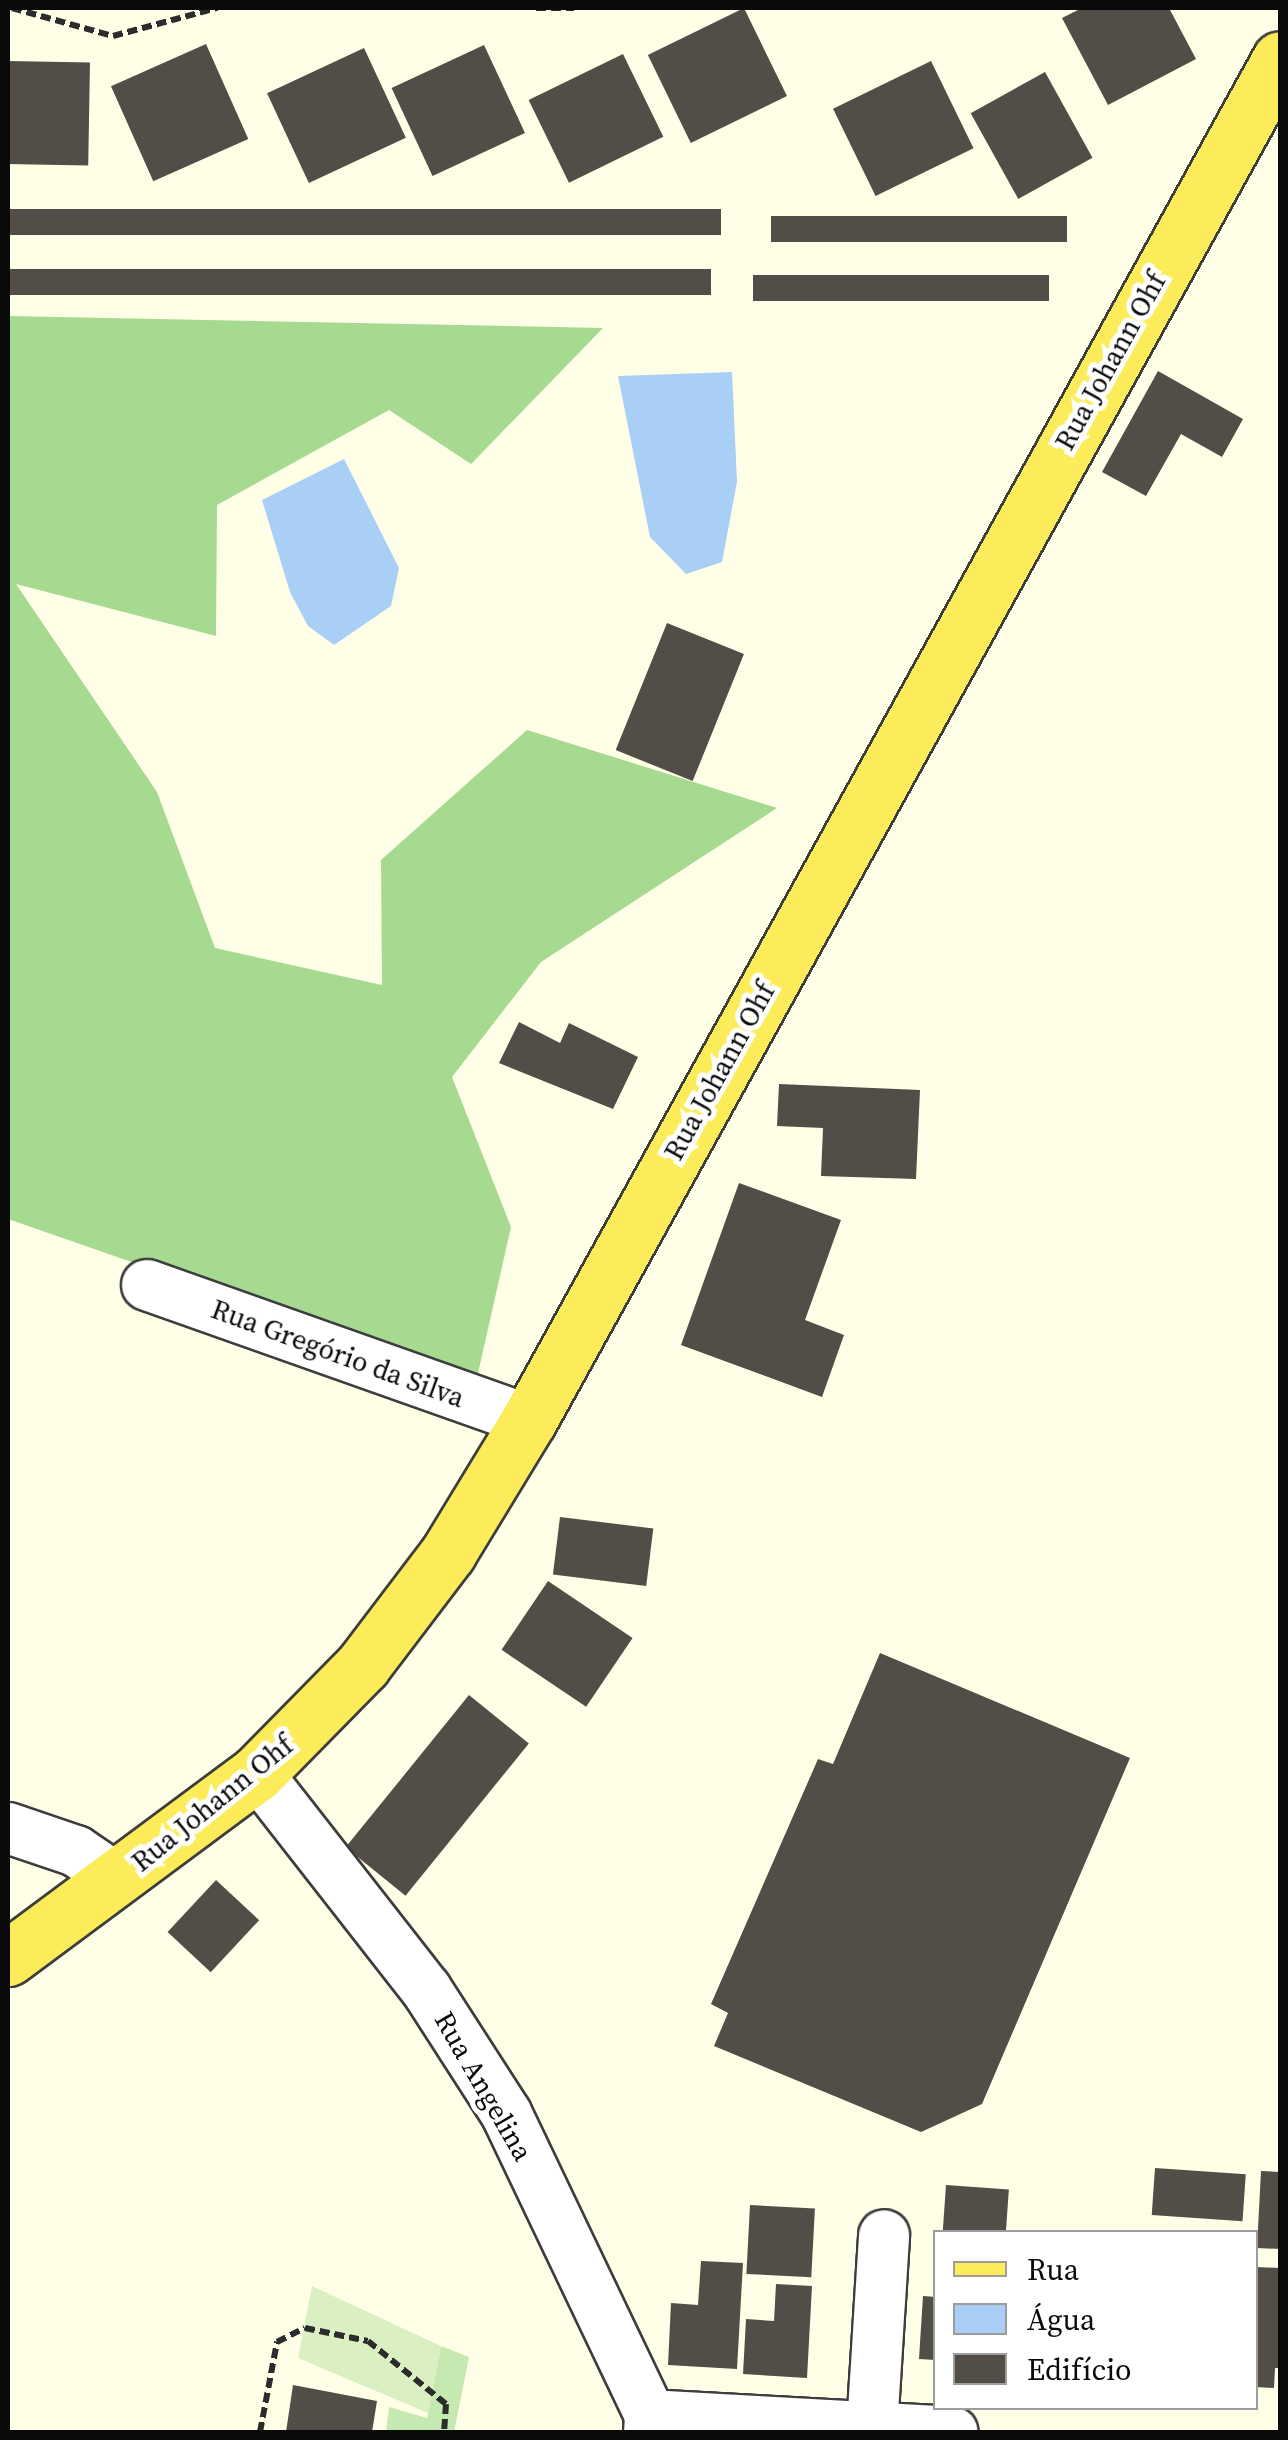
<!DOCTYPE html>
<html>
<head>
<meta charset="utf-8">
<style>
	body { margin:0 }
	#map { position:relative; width:1288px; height:2440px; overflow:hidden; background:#fffee6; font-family:"Source Serif 4",serif }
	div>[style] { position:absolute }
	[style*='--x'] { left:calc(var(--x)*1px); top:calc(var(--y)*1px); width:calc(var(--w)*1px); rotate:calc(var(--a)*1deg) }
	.green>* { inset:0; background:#c6e9b1 }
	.forest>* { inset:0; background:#a6da90 }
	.pitch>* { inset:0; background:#daf0c3 }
	.water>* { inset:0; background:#aacff7 }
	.building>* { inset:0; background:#524d46; transform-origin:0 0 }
	.path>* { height:6px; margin-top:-3px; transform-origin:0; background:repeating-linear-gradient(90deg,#2c2c2c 0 10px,transparent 0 15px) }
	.roads { filter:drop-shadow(2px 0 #3d3d3d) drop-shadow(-2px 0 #3d3d3d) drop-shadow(0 2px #3d3d3d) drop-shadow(0 -2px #3d3d3d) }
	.minor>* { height:50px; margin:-25px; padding:0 25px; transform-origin:25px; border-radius:25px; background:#fff }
	.major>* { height:55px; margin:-27.5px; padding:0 27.5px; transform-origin:27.5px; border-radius:27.5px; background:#fcec59 }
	span { translate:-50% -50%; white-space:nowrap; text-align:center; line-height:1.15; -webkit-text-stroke:10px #fff; paint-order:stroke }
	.street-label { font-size:28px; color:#0a0a0a }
	.frame { position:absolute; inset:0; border:10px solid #0a0a0a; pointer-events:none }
	.legend { position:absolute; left:933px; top:2230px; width:325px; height:180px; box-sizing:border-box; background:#fff; border:2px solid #9d9d9d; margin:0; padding:12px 18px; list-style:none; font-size:30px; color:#0a0a0a }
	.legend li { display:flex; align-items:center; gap:20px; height:50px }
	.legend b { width:50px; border:2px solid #9d9d9d }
</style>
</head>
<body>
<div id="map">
	<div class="green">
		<div style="clip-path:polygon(441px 2346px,469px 2357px,454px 2432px,386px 2432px,389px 2407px,427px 2418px)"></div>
	</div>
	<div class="forest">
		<div style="clip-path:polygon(8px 316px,603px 328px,471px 464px,389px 410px,217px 505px,216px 636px,16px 584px,157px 792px,215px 948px,382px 985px,381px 860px,527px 730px,777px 808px,541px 962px,452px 1077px,511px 1227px,476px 1382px,8px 1219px)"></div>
	</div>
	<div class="pitch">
		<div style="clip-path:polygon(312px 2286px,441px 2346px,428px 2413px,298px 2358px)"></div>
	</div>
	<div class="water">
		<div style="clip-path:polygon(732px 372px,737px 482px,722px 562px,686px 574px,650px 537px,618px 376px)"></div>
		<div style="clip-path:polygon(344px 459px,399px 568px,391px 606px,334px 645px,308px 626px,290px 592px,262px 500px)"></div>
	</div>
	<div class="building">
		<div style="left:744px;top:8px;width:98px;height:107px;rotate:64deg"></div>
		<div style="clip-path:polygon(1082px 8px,1169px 8px,1196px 59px,1108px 105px,1062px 18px)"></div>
		<div style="left:206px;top:44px;width:104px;height:104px;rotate:66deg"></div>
		<div style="left:484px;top:45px;width:97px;height:102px;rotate:65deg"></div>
		<div style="left:364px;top:48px;width:99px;height:107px;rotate:65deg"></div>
		<div style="left:623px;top:54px;width:92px;height:105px;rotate:64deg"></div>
		<div style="left:8px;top:61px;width:82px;height:103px;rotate:1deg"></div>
		<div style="left:931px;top:61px;width:97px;height:109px;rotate:64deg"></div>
		<div style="left:1045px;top:72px;width:98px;height:85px;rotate:61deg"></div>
		<div style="left:8px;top:209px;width:713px;height:26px"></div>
		<div style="left:771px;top:216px;width:296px;height:26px"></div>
		<div style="left:8px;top:269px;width:703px;height:26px"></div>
		<div style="left:753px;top:275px;width:296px;height:26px"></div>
		<div style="clip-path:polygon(1158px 371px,1243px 419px,1222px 457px,1181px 434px,1146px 496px,1102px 472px)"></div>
		<div style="left:667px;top:623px;width:83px;height:137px;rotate:22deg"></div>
		<div style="clip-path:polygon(519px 1022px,560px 1043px,569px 1023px,638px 1057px,613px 1109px,499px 1063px)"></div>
		<div style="clip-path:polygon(779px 1084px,920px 1090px,916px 1179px,821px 1176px,823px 1128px,777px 1126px)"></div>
		<div style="clip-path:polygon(739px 1183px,841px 1220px,805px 1320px,844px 1335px,822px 1397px,681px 1345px)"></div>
		<div style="left:560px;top:1517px;width:94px;height:58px;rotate:7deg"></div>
		<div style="left:548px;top:1581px;width:102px;height:83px;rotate:34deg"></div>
		<div style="clip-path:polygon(880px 1653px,1130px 1758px,982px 2104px,921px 2132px,714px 2046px,728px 2013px,711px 2004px,818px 1759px,833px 1764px)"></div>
		<div style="left:469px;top:1695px;width:77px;height:196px;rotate:39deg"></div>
		<div style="left:216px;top:1880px;width:59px;height:71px;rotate:43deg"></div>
		<div style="left:1155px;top:2168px;width:91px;height:47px;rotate:4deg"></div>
		<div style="clip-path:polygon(1261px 2171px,1280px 2172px,1280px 2249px,1257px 2248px)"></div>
		<div style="left:946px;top:2185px;width:63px;height:47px;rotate:4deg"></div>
		<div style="left:750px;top:2205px;width:65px;height:69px;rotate:3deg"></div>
		<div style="clip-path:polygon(701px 2261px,743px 2263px,737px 2369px,668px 2365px,671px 2303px,698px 2305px)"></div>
		<div style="clip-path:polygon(1256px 2267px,1280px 2268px,1280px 2368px,1275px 2368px,1274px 2388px,1256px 2387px)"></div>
		<div style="clip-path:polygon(776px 2284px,812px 2286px,807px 2378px,743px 2374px,746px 2319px,774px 2321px)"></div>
		<div style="clip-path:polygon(923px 2296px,936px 2297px,936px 2360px,919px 2359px)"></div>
		<div style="clip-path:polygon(293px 2385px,377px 2401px,372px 2432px,286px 2432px)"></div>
	</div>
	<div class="path">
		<div style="--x:12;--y:8;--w:105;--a:15.5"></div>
		<div style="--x:113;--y:36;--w:108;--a:-15.1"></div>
		<div style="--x:536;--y:8;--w:38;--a:0"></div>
		<div style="--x:260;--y:2432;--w:92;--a:-79.3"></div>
		<div style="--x:277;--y:2342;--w:31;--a:-27"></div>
		<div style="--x:305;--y:2328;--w:64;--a:11.7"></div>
		<div style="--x:368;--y:2341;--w:100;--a:38.9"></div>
		<div style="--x:446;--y:2404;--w:28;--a:94"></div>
	</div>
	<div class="roads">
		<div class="minor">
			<div style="--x:147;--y:1285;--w:405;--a:19.5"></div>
			<div style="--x:257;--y:1773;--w:274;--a:52"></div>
			<div style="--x:426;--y:1989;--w:148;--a:57.2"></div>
			<div style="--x:506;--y:2113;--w:335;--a:64.5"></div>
			<div style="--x:650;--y:2415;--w:17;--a:93"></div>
			<div style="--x:8;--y:1828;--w:72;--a:18.7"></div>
			<div style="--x:76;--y:1851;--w:50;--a:34.3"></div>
			<div style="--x:650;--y:2415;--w:303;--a:3.2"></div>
			<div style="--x:872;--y:2428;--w:193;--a:-86.4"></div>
		</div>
		<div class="major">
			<div style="--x:8;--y:1958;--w:310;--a:-36.6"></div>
			<div style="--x:257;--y:1773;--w:151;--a:-45.5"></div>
			<div style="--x:363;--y:1665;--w:141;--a:-52.8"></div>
			<div style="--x:448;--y:1553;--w:156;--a:-58.7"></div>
			<div style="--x:529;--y:1420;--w:1554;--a:-61.11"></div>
		</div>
	</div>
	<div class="street-label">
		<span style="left:1110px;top:361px;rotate:-61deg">Rua Johann Ohf</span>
		<span style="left:719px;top:1071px;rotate:-61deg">Rua Johann Ohf</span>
		<span style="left:338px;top:1353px;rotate:20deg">Rua Gregório da Silva</span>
		<span style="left:212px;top:1803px;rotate:-39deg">Rua Johann Ohf</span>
		<span style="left:484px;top:2086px;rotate:60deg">Rua Angelina</span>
	</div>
	<div class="frame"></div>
	<ul class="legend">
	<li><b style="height:12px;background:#fcec59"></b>Rua</li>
	<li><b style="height:28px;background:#aacff7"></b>Água</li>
	<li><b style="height:28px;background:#524d46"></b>Edifício</li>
	</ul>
</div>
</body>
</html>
